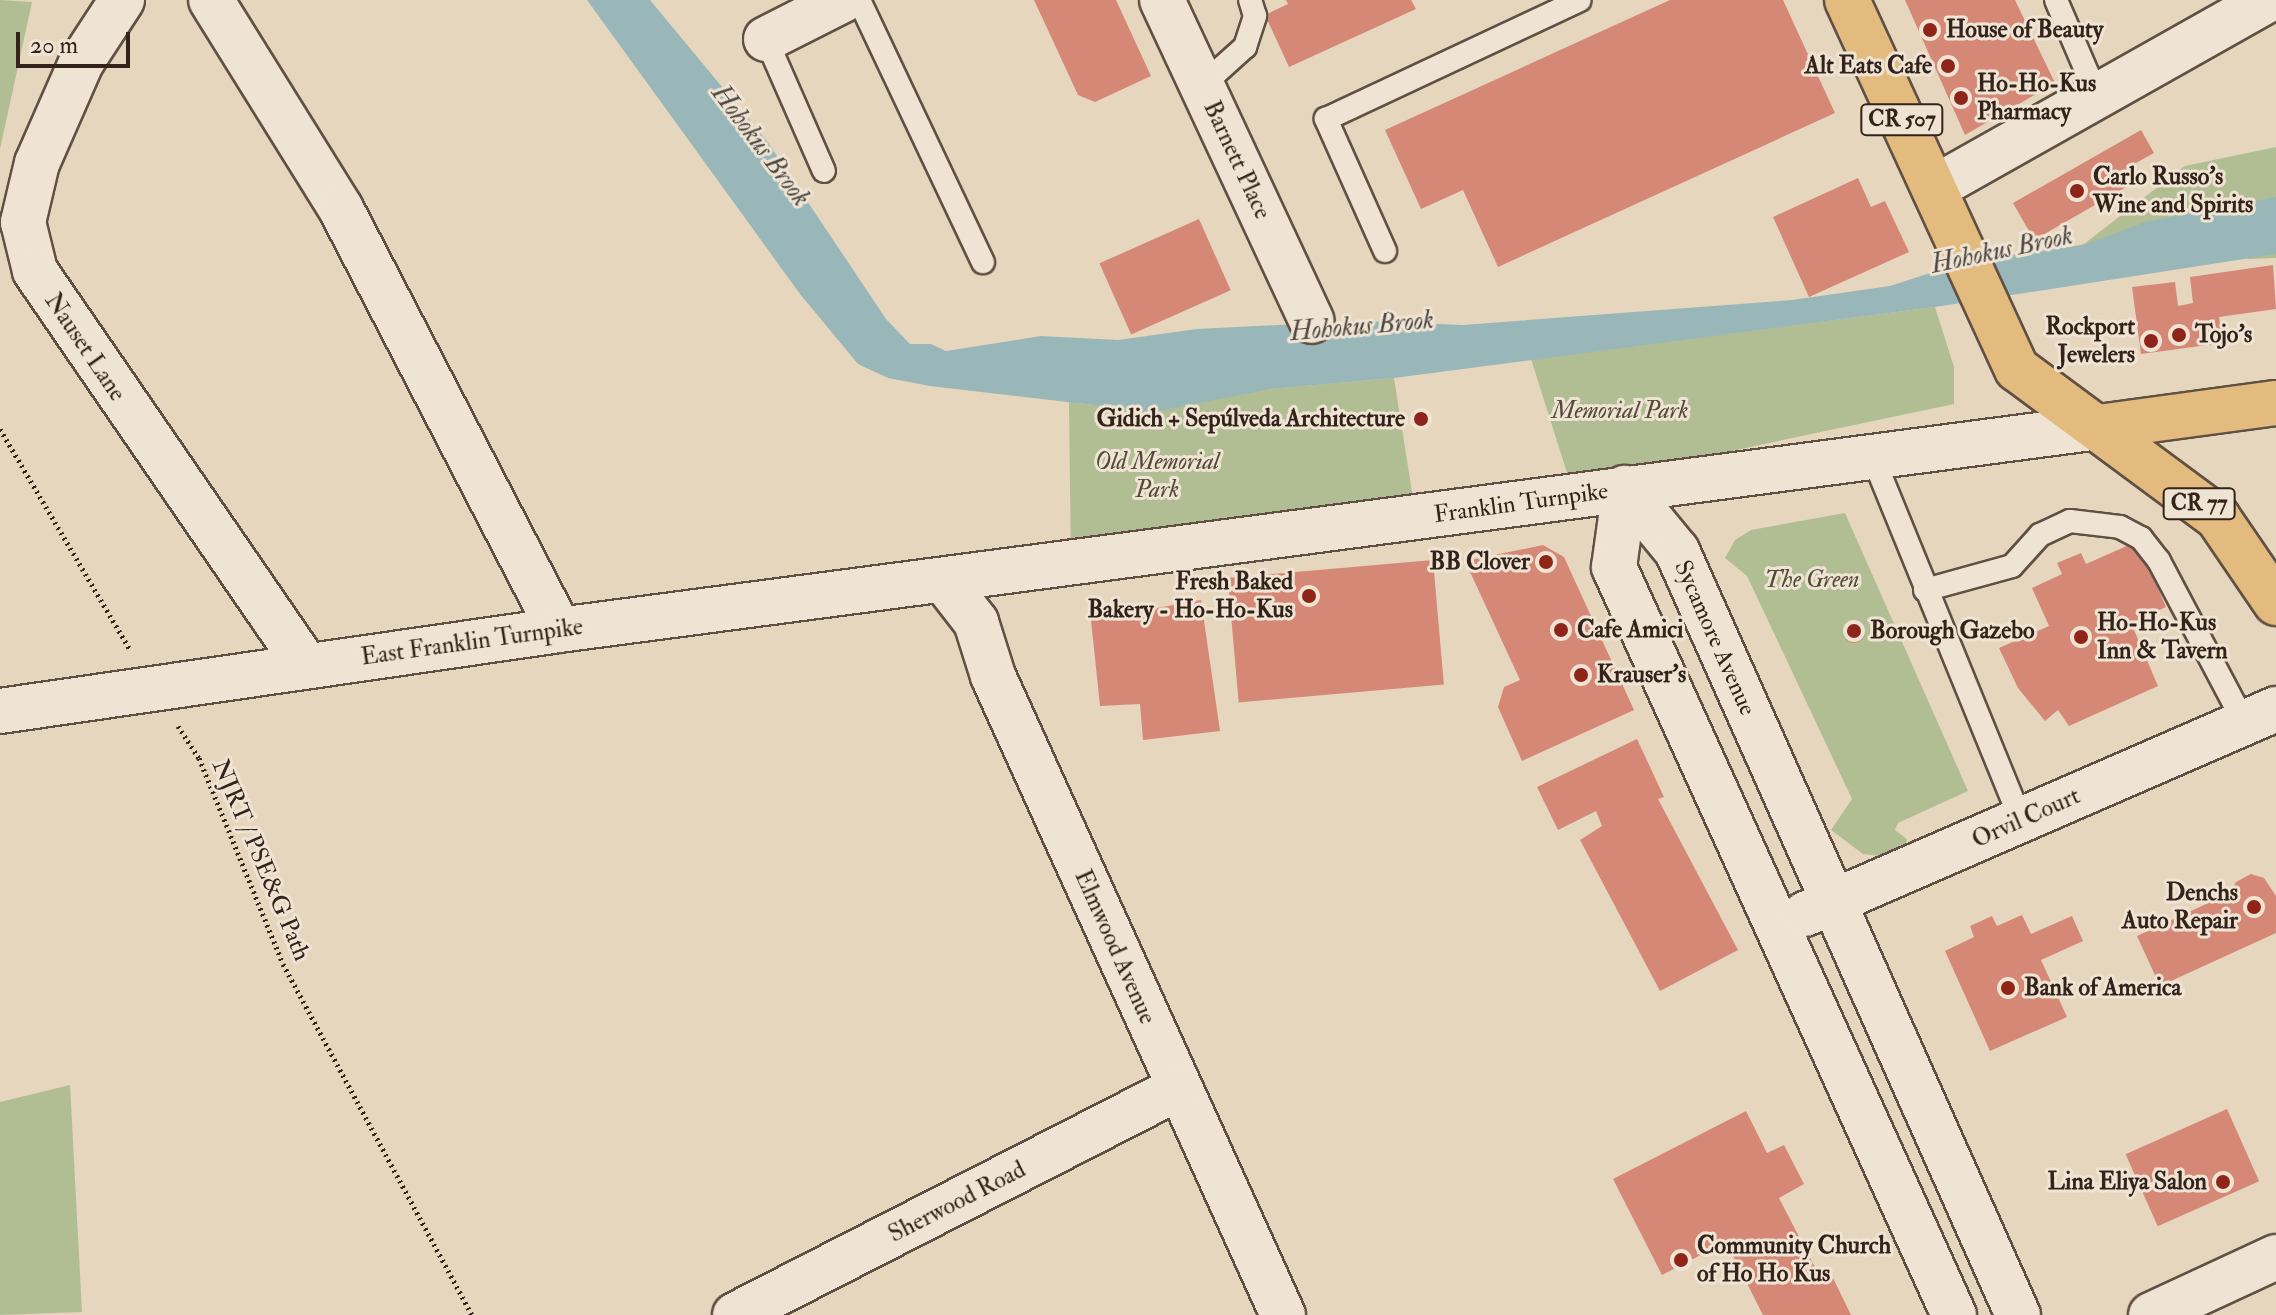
<!DOCTYPE html>
<html>
<head>
<meta charset="utf-8">
<style>
	body { margin:0 }
	#map { position:relative; width:2276px; height:1315px; overflow:hidden; background:#e6d6bd; font-family:"IM FELL Double Pica",serif }
	div>[style] { position:absolute }
	[style*='--x'] { left:calc(var(--x)*1px); top:calc(var(--y)*1px); width:calc(var(--w)*1px); rotate:calc(var(--a)*1deg) }
	.green>* { inset:0; background:#b1be94 }
	.water>* { inset:0; background:#99b7b9 }
	.building>* { inset:0; background:#d58876; transform-origin:0 0 }
	.round { border-radius:50% }
	.path>* { height:5px; margin-top:-2.5px; transform-origin:0; background:repeating-linear-gradient(90deg,#34231a 0 2px,transparent 0 6px) }
	.roads { filter:drop-shadow(2px 0 #605043) drop-shadow(-2px 0 #605043) drop-shadow(0 2px #605043) drop-shadow(0 -2px #605043) }
	.lane>* { height:22px; margin:-11px; padding:0 11px; transform-origin:11px; border-radius:11px; background:#efe4d4 }
	.street>* { height:44px; margin:-22px; padding:0 22px; transform-origin:22px; border-radius:22px; background:#efe4d4 }
	.secondary>* { height:44px; margin:-22px; padding:0 22px; transform-origin:22px; border-radius:22px; background:#efe4d4 }
	.primary>* { height:44px; margin:-22px; padding:0 22px; transform-origin:22px; border-radius:22px; background:#e3bb7e }
	.dots>* { width:22px; height:22px; translate:-50% -50%; box-sizing:border-box; border:4px solid #efe4d4; border-radius:50% }
	span { translate:-50% -50%; white-space:nowrap; text-align:center; line-height:1.15; -webkit-text-stroke:6px #efe4d4; paint-order:stroke }
	.shield-label span { padding:2px 6px; background:#efe4d4; border:2px solid; border-radius:6px; -webkit-text-stroke-width:0 }
	.shield-label { font-size:22px; color:#34231a; font-weight:700 }
	.poi-label { font-size:24px; color:#34231a; font-weight:700 }
	.left { translate:0 -50%; text-align:left }
	.right { translate:-100% -50%; text-align:right }
	.street-label { font-size:24px; color:#34231a }
	.park-label { font-size:24px; color:#534a38; font-style:italic }
	.water-label { font-size:26px; color:#4d4842; font-style:italic }
	.scale { position:absolute; left:16px; top:32px; width:114px; height:36px; box-sizing:border-box; border:4px solid #34231a; border-top:0; padding-left:10px; font-size:24px; line-height:28px; white-space:nowrap; color:#34231a; -webkit-text-stroke:6px #efe4d4; paint-order:stroke }
</style>
</head>
<body>
<div id="map">
	<div class="green">
		<div style="clip-path:polygon(0 0,32px 2px,0 149px)"></div>
		<div style="clip-path:polygon(2276px 147px,2276px 258px,2250px 259px,2197px 248px,2071px 247px,2084px 244px,2185px 166px)"></div>
		<div style="clip-path:polygon(1935px 307px,1954px 367px,1954px 404px,1622px 474px,1574px 495px,1531px 359px)"></div>
		<div style="clip-path:polygon(1394px 378px,1416px 517px,1071px 565px,1069px 402px,1093px 405px)"></div>
		<div style="clip-path:polygon(1845px 513px,1968px 791px,1898px 823px,1895px 830px,1907px 839px,1905px 846px,1881px 856px,1863px 854px,1831px 830px,1852px 799px,1747px 576px,1725px 558px,1735px 540px,1751px 530px)"></div>
		<div style="clip-path:polygon(70px 1085px,82px 1312px,0 1315px,0 1102px)"></div>
	</div>
	<div class="water">
		<div style="clip-path:polygon(587px 0,650px 0,767px 141px,886px 319px,910px 344px,931px 344px,946px 351px,1041px 336px,1118px 340px,1197px 329px,1362px 321px,1463px 325px,1792px 300px,1890px 286px,1970px 260px,2084px 245px,2145px 222px,2276px 197px,2276px 254px,1935px 307px,1394px 378px,1271px 389px,1153px 412px,930px 386px,888px 378px,858px 364px,800px 294px)"></div>
	</div>
	<div class="building">
		<div style="clip-path:polygon(1034px 0,1116px 0,1151px 76px,1095px 102px,1078px 95px)"></div>
		<div style="clip-path:polygon(1286px 0,1411px 0,1416px 9px,1289px 67px,1265px 15px,1288px 4px)"></div>
		<div style="clip-path:polygon(1670px 0,1783px 0,1835px 113px,1498px 267px,1463px 190px,1421px 209px,1385px 130px)"></div>
		<div style="clip-path:polygon(1905px 0,2015px 0,2055px 83px,1965px 135px)"></div>
		<div style="clip-path:polygon(2141px 130px,2154px 153px,2134px 164px,2142px 178px,2034px 240px,2013px 203px)"></div>
		<div style="clip-path:polygon(1858px 178px,1871px 207px,1885px 201px,1909px 252px,1809px 297px,1773px 217px)"></div>
		<div style="left:1199px;top:219px;width:78px;height:109px;rotate:66deg"></div>
		<div style="clip-path:polygon(2273px 265px,2276px 309px,2219px 317px,2223px 343px,2141px 354px,2132px 287px,2175px 282px,2178px 306px,2193px 303px,2190px 277px)"></div>
		<div style="clip-path:polygon(2138px 541px,2166px 607px,2131px 623px,2158px 686px,2069px 726px,2058px 710px,2045px 721px,2018px 688px,1999px 648px,2049px 626px,2032px 588px,2062px 574px,2057px 563px,2081px 553px,2086px 564px)"></div>
		<div style="clip-path:polygon(1543px 545px,1564px 557px,1634px 710px,1522px 761px,1498px 707px,1504px 687px,1520px 680px,1465px 561px)"></div>
		<div style="left:1433px;top:560px;width:125px;height:206px;rotate:85deg"></div>
		<div style="clip-path:polygon(1201px 600px,1220px 731px,1143px 740px,1140px 704px,1100px 706px,1091px 620px)"></div>
		<div class="round" style="left:1843px;top:621px;width:22px;height:22px"></div>
		<div style="clip-path:polygon(1637px 739px,1664px 797px,1658px 799px,1738px 950px,1660px 991px,1580px 840px,1602px 826px,1596px 811px,1558px 830px,1537px 787px)"></div>
		<div style="clip-path:polygon(2251px 874px,2264px 878px,2276px 896px,2276px 933px,2160px 986px,2137px 936px,2230px 893px,2236px 882px)"></div>
		<div style="clip-path:polygon(2022px 915px,2031px 934px,2072px 916px,2083px 941px,2041px 960px,2067px 1017px,1990px 1051px,1945px 951px,1974px 937px,1970px 926px,1992px 916px,1997px 926px)"></div>
		<div style="left:2227px;top:1109px;width:79px;height:111px;rotate:66deg"></div>
		<div style="clip-path:polygon(1746px 1111px,1767px 1153px,1784px 1145px,1804px 1184px,1779px 1198px,1823px 1283px,1833px 1278px,1851px 1315px,1763px 1315px,1726px 1242px,1662px 1275px,1613px 1179px)"></div>
	</div>
	<div class="path">
		<div style="--x:0;--y:429;--w:256;--a:59.5"></div>
		<div style="--x:178;--y:726;--w:38;--a:57"></div>
		<div style="--x:199;--y:758;--w:222;--a:67.8"></div>
		<div style="--x:283;--y:964;--w:399;--a:61.7"></div>
	</div>
	<div class="roads">
		<div class="lane">
			<div style="--x:859;--y:0;--w:290;--a:64.7"></div>
			<div style="--x:2056;--y:0;--w:107;--a:66.8"></div>
			<div style="--x:766;--y:39;--w:144;--a:66.3"></div>
			<div style="--x:1199;--y:79;--w:19;--a:-21"></div>
			<div style="--x:1217;--y:72;--w:38;--a:-42"></div>
			<div style="--x:1245;--y:47;--w:33;--a:-72"></div>
			<div style="--x:1255;--y:16;--w:17;--a:-107"></div>
			<div style="--x:1385;--y:251;--w:145;--a:-114.1"></div>
			<div style="--x:1326;--y:119;--w:280;--a:-25.1"></div>
			<div style="--x:1872;--y:455;--w:394;--a:67.8"></div>
			<div style="--x:1925;--y:590;--w:90;--a:-15.4"></div>
			<div style="--x:2012;--y:566;--w:42;--a:-47.9"></div>
			<div style="--x:2040;--y:535;--w:33;--a:-25"></div>
			<div style="--x:2070;--y:521;--w:50;--a:6.8"></div>
			<div style="--x:2120;--y:527;--w:24;--a:28"></div>
			<div style="--x:2141;--y:538;--w:29;--a:52"></div>
			<div style="--x:2159;--y:561;--w:182;--a:62.2"></div>
		</div>
		<div class="street">
			<div style="--x:122;--y:0;--w:75;--a:123.1"></div>
			<div style="--x:81;--y:63;--w:109;--a:113.7"></div>
			<div style="--x:37;--y:163;--w:61;--a:103.3"></div>
			<div style="--x:23;--y:222;--w:50;--a:76.2"></div>
			<div style="--x:35;--y:271;--w:478;--a:55.5"></div>
			<div style="--x:211;--y:0;--w:246;--a:58.1"></div>
			<div style="--x:341;--y:209;--w:474;--a:62.6"></div>
			<div style="--x:1162;--y:0;--w:354;--a:65"></div>
			<div style="--x:766;--y:39;--w:86;--a:-26.9"></div>
			<div style="--x:1934;--y:188;--w:382;--a:-29.4"></div>
			<div style="--x:1625;--y:488;--w:82;--a:50.5"></div>
			<div style="--x:1677;--y:551;--w:837;--a:65.95"></div>
			<div style="--x:1625;--y:488;--w:80;--a:97.9"></div>
			<div style="--x:1614;--y:567;--w:822;--a:65.56"></div>
			<div style="--x:945;--y:582;--w:51;--a:52.2"></div>
			<div style="--x:976;--y:622;--w:57;--a:72.5"></div>
			<div style="--x:993;--y:676;--w:702;--a:65.59"></div>
			<div style="--x:1805;--y:914;--w:514;--a:-23.52"></div>
			<div style="--x:735;--y:1315;--w:499;--a:-27.1"></div>
			<div style="--x:2151;--y:1315;--w:138;--a:-24.9"></div>
		</div>
		<div class="secondary">
			<div style="--x:0;--y:711;--w:565;--a:-8.24"></div>
			<div style="--x:559;--y:630;--w:1552;--a:-7.51"></div>
		</div>
		<div class="primary">
			<div style="--x:1847;--y:0;--w:406;--a:65.3"></div>
			<div style="--x:2017;--y:369;--w:250;--a:36.5"></div>
			<div style="--x:2218;--y:518;--w:103;--a:55.7"></div>
			<div style="--x:2098;--y:427;--w:180;--a:-7.7"></div>
		</div>
	</div>
	<div class="dots">
		<div style="left:1930px;top:30px;background:#8f2418"></div>
		<div style="left:1948px;top:66px;background:#8f2418"></div>
		<div style="left:1961px;top:98px;background:#8f2418"></div>
		<div style="left:2077px;top:191px;background:#8f2418"></div>
		<div style="left:2179px;top:335px;background:#8f2418"></div>
		<div style="left:2151px;top:341px;background:#8f2418"></div>
		<div style="left:1421px;top:419px;background:#8f2418"></div>
		<div style="left:1546px;top:562px;background:#8f2418"></div>
		<div style="left:1309px;top:596px;background:#8f2418"></div>
		<div style="left:1561px;top:630px;background:#8f2418"></div>
		<div style="left:1854px;top:631px;background:#8f2418"></div>
		<div style="left:2081px;top:637px;background:#8f2418"></div>
		<div style="left:1581px;top:675px;background:#8f2418"></div>
		<div style="left:2254px;top:907px;background:#8f2418"></div>
		<div style="left:2008px;top:988px;background:#8f2418"></div>
		<div style="left:2223px;top:1182px;background:#8f2418"></div>
		<div style="left:1681px;top:1260px;background:#8f2418"></div>
	</div>
	<div class="shield-label">
		<span style="left:1902px;top:120px">CR 507</span>
		<span style="left:2199px;top:504px">CR 77</span>
	</div>
	<div class="poi-label">
		<span class="left" style="left:1946px;top:30px">House of Beauty</span>
		<span class="right" style="left:1932px;top:66px">Alt Eats Cafe</span>
		<span class="left" style="left:1977px;top:98px">Ho-Ho-Kus<br>Pharmacy</span>
		<span class="left" style="left:2093px;top:191px">Carlo Russo's<br>Wine and Spirits</span>
		<span class="right" style="left:2135px;top:341px">Rockport<br>Jewelers</span>
		<span class="left" style="left:2195px;top:335px">Tojo's</span>
		<span class="right" style="left:1405px;top:419px">Gidich + Sepúlveda Architecture</span>
		<span class="right" style="left:1530px;top:562px">BB Clover</span>
		<span class="right" style="left:1293px;top:596px">Fresh Baked<br>Bakery - Ho-Ho-Kus</span>
		<span class="left" style="left:2097px;top:637px">Ho-Ho-Kus<br>Inn &amp; Tavern</span>
		<span class="left" style="left:1577px;top:630px">Cafe Amici</span>
		<span class="left" style="left:1870px;top:631px">Borough Gazebo</span>
		<span class="left" style="left:1597px;top:675px">Krauser's</span>
		<span class="right" style="left:2238px;top:907px">Denchs<br>Auto Repair</span>
		<span class="left" style="left:2024px;top:988px">Bank of America</span>
		<span class="right" style="left:2207px;top:1182px">Lina Eliya Salon</span>
		<span class="left" style="left:1697px;top:1260px">Community Church<br>of Ho Ho Kus</span>
	</div>
	<div class="street-label">
		<span style="left:1237px;top:160px;rotate:65deg">Barnett Place</span>
		<span style="left:85px;top:347px;rotate:56deg">Nauset Lane</span>
		<span style="left:1521px;top:503px;rotate:-8deg">Franklin Turnpike</span>
		<span style="left:1715px;top:638px;rotate:66deg">Sycamore Avenue</span>
		<span style="left:472px;top:642px;rotate:-8deg">East Franklin Turnpike</span>
		<span style="left:2026px;top:818px;rotate:-24deg">Orvil Court</span>
		<span style="left:261px;top:860px;rotate:67deg">NJRT / PSE&amp;G Path</span>
		<span style="left:1115px;top:947px;rotate:66deg">Elmwood Avenue</span>
		<span style="left:957px;top:1202px;rotate:-27deg">Sherwood Road</span>
	</div>
	<div class="park-label">
		<span style="left:1620px;top:411px">Memorial Park</span>
		<span style="left:1157px;top:476px">Old Memorial<br>Park</span>
		<span style="left:1812px;top:580px">The Green</span>
	</div>
	<div class="water-label">
		<span style="left:760px;top:146px;rotate:53deg">Hohokus Brook</span>
		<span style="left:2002px;top:251px;rotate:-12deg">Hohokus Brook</span>
		<span style="left:1362px;top:327px;rotate:-5deg">Hohokus Brook</span>
	</div>
	<div class="scale">20 m</div>
</div>
</body>
</html>
